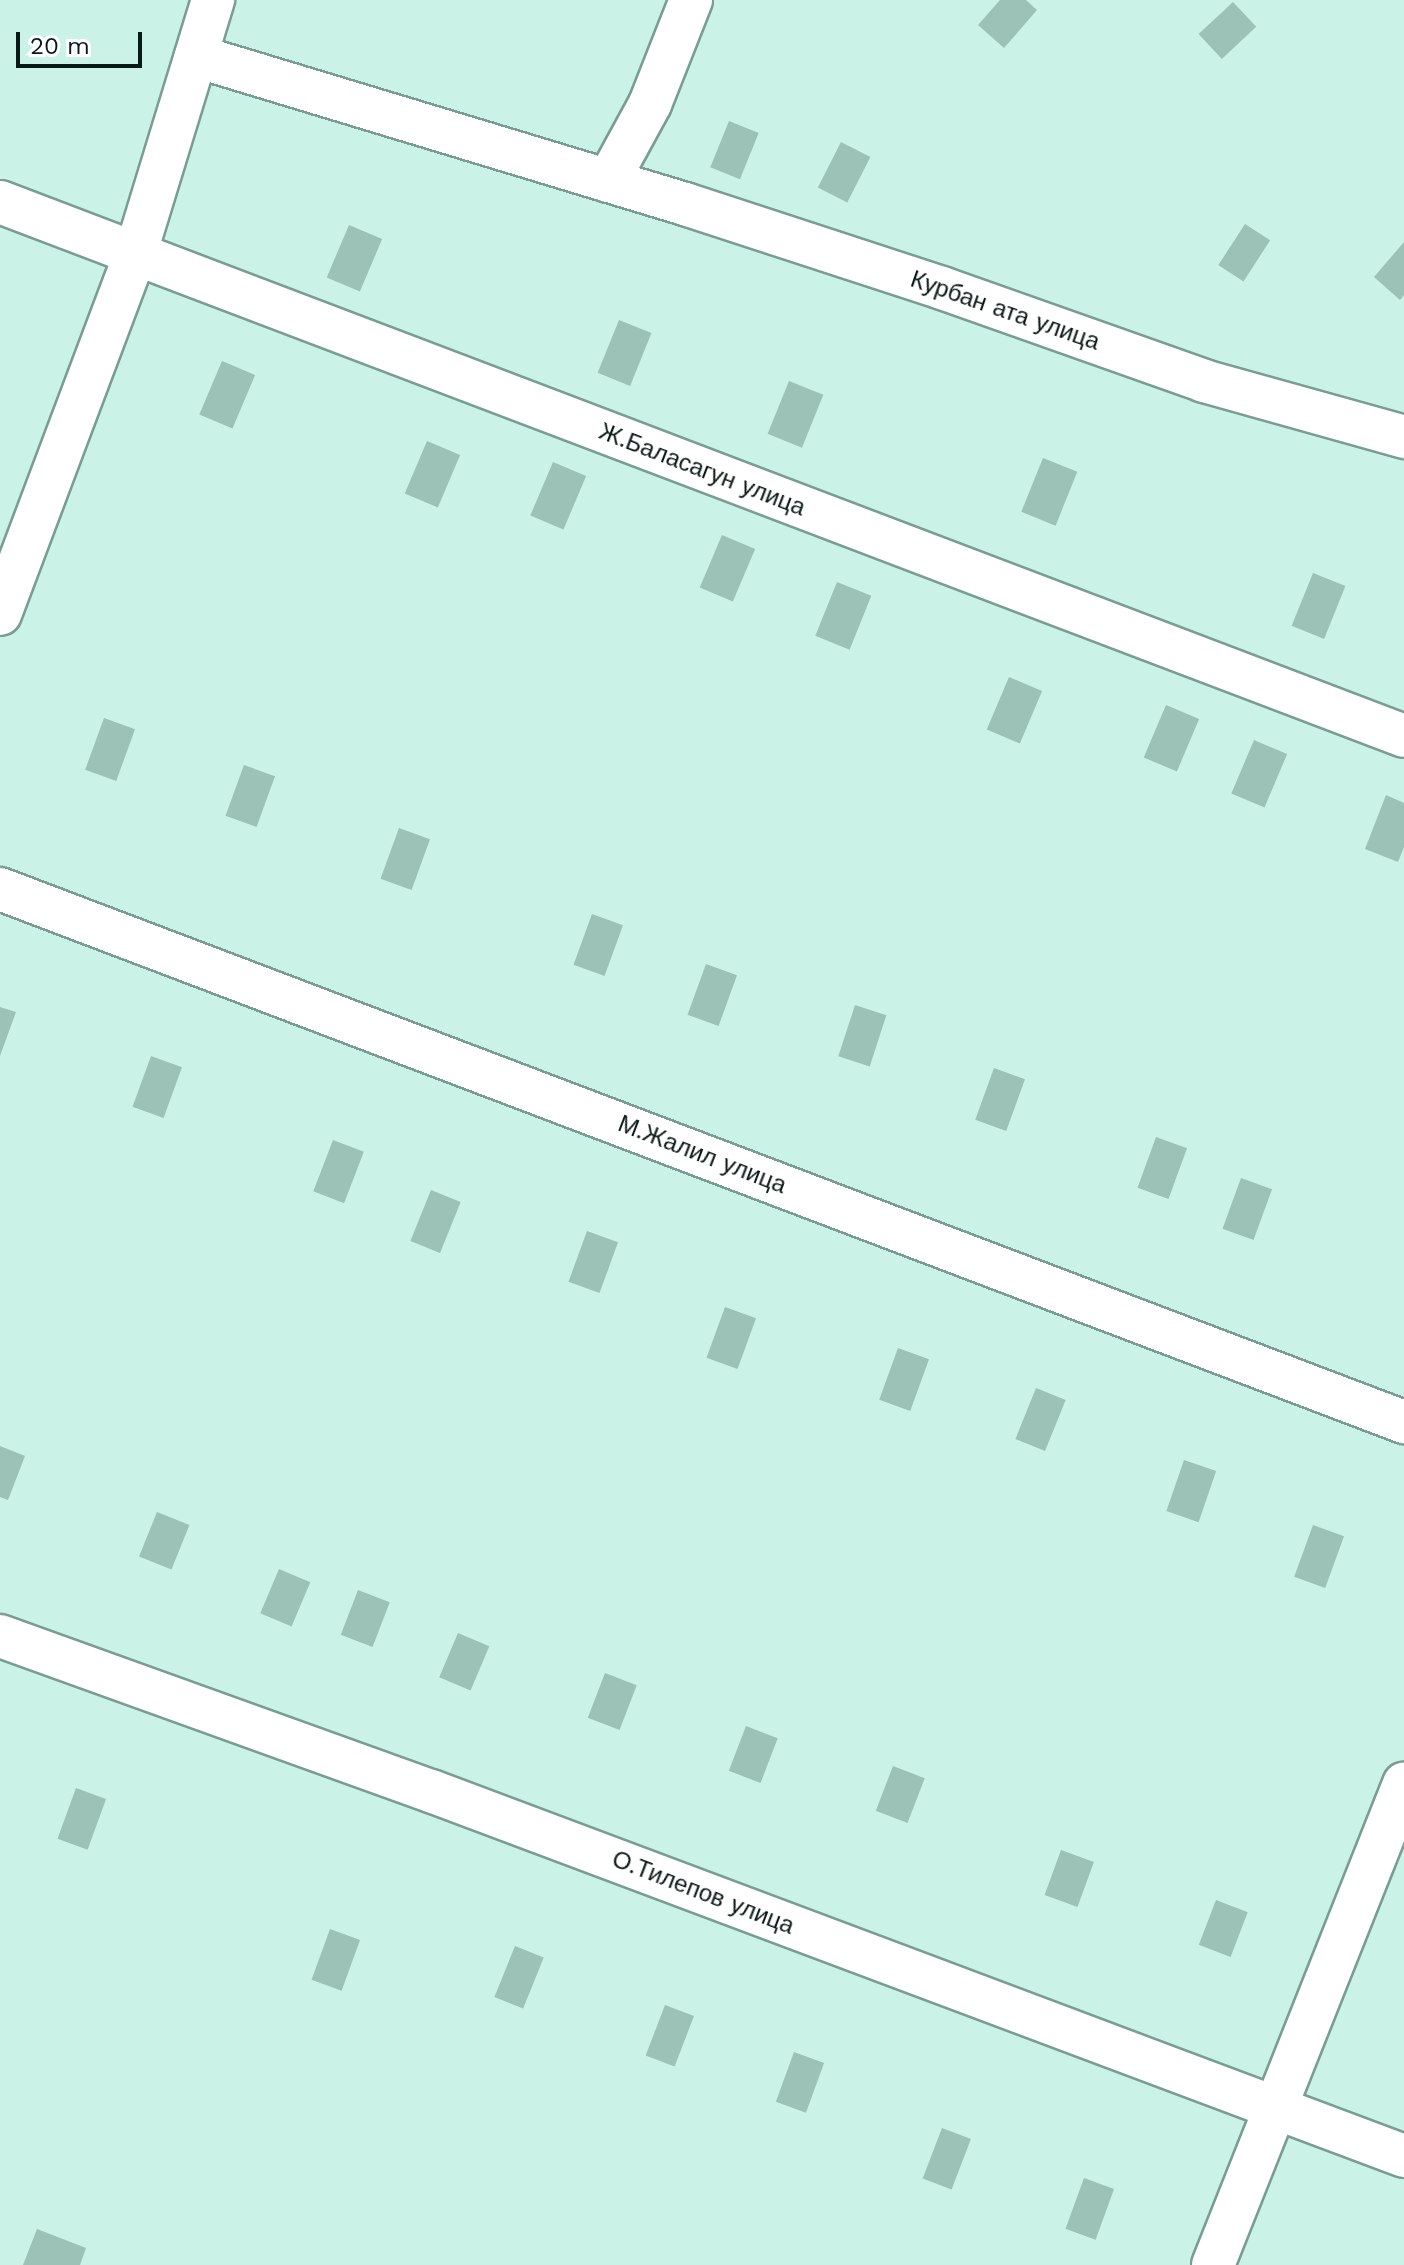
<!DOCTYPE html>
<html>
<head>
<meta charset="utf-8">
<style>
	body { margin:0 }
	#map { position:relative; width:1404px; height:2265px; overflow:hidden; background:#cbf2e7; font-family:"Work Sans",sans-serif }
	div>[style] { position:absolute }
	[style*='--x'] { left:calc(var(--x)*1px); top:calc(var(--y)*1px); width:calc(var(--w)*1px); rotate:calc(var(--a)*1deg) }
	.building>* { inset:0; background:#9cc1b7; transform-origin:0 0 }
	.roads { filter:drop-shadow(2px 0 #799d94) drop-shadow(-2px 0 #799d94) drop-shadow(0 2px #799d94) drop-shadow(0 -2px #799d94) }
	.street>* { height:42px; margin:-21px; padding:0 21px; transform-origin:21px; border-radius:21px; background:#fff }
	span { translate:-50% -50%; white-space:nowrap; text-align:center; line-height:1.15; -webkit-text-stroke:6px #fff; paint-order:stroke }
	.street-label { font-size:24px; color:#0b1916 }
	.scale { position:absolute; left:16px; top:32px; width:126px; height:36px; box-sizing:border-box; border:4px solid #0b1916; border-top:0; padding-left:10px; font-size:24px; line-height:28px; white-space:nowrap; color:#0b1916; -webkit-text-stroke:6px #fff; paint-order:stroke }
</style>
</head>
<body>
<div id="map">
	<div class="building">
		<div style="clip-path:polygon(1000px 0,1026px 0,1037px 10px,1004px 48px,978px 25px)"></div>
		<div style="left:1233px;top:2px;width:34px;height:47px;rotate:47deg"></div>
		<div style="left:729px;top:121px;width:32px;height:50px;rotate:22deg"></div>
		<div style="left:841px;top:142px;width:33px;height:51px;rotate:27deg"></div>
		<div style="left:1245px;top:224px;width:30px;height:49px;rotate:33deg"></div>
		<div style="left:349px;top:225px;width:36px;height:57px;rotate:23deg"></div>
		<div style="clip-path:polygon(1404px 242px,1404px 295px,1400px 300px,1374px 277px)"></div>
		<div style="left:619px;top:320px;width:35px;height:57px;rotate:22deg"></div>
		<div style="left:222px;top:361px;width:36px;height:58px;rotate:23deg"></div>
		<div style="left:789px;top:381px;width:37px;height:57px;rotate:22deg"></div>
		<div style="left:427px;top:441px;width:36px;height:57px;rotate:23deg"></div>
		<div style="left:1043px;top:458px;width:37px;height:58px;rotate:22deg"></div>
		<div style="left:553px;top:462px;width:36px;height:58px;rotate:23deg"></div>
		<div style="left:722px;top:535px;width:36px;height:57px;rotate:23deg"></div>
		<div style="left:1313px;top:573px;width:35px;height:57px;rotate:22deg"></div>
		<div style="left:837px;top:582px;width:37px;height:58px;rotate:22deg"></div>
		<div style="left:1009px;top:677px;width:36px;height:57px;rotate:23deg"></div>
		<div style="left:1166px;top:705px;width:36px;height:57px;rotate:23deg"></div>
		<div style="left:104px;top:718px;width:33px;height:55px;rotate:20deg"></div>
		<div style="left:1254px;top:740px;width:36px;height:58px;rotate:23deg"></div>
		<div style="left:244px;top:765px;width:33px;height:54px;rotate:20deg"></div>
		<div style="clip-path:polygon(1386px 795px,1404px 803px,1404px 847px,1398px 862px,1365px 849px)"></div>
		<div style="left:399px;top:828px;width:33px;height:54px;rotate:20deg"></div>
		<div style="left:592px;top:914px;width:33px;height:54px;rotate:20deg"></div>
		<div style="left:706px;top:964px;width:33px;height:54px;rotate:20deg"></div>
		<div style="left:855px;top:1005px;width:33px;height:54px;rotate:18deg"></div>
		<div style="clip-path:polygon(0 1007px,16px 1012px,0 1056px)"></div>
		<div style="left:151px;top:1056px;width:33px;height:54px;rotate:20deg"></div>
		<div style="left:994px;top:1068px;width:33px;height:55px;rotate:20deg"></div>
		<div style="left:1156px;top:1137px;width:33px;height:54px;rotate:20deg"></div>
		<div style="left:333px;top:1140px;width:33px;height:55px;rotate:21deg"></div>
		<div style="left:1241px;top:1178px;width:33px;height:54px;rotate:20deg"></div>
		<div style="left:431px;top:1190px;width:32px;height:55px;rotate:22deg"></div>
		<div style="left:587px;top:1231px;width:33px;height:54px;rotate:20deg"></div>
		<div style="left:725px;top:1307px;width:33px;height:54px;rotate:20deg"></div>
		<div style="left:898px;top:1348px;width:33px;height:55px;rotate:20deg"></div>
		<div style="left:1036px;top:1388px;width:32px;height:55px;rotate:22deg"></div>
		<div style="clip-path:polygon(0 1446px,25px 1456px,8px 1500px,0 1497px)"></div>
		<div style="left:1184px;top:1460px;width:34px;height:54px;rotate:19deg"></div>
		<div style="left:157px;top:1512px;width:35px;height:48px;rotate:22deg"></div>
		<div style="left:1313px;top:1525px;width:33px;height:55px;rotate:20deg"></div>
		<div style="left:279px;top:1569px;width:34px;height:48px;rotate:23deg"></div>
		<div style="left:358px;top:1590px;width:34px;height:48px;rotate:21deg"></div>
		<div style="left:458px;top:1633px;width:34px;height:48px;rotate:23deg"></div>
		<div style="left:605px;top:1673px;width:34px;height:48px;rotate:21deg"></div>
		<div style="left:746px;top:1726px;width:34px;height:48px;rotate:21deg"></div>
		<div style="left:893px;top:1766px;width:34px;height:48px;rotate:21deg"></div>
		<div style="left:76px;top:1788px;width:32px;height:54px;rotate:20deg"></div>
		<div style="left:1061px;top:1850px;width:35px;height:48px;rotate:20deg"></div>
		<div style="left:1216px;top:1900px;width:34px;height:48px;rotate:21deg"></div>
		<div style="left:330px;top:1929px;width:32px;height:54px;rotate:20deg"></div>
		<div style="left:515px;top:1946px;width:31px;height:55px;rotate:22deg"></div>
		<div style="left:665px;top:2005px;width:31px;height:54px;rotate:21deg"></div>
		<div style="left:794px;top:2052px;width:32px;height:53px;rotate:20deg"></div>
		<div style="left:942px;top:2128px;width:31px;height:54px;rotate:21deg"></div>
		<div style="left:1084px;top:2178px;width:32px;height:54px;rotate:20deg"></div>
		<div style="clip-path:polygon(37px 2229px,86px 2248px,80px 2265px,23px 2265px)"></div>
	</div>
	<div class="roads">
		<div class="street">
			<div style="--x:196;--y:56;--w:511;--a:16.84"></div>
			<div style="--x:685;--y:204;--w:270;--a:18.1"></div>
			<div style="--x:942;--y:288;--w:278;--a:19.5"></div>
			<div style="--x:1204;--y:381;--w:208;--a:15.6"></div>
			<div style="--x:608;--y:181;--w:88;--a:-61.4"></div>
			<div style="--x:650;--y:104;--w:112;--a:-68.5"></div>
			<div style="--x:0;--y:202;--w:1502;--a:20.82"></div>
			<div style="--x:0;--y:614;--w:384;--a:-69.4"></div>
			<div style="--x:135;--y:255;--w:267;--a:-73"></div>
			<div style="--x:0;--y:889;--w:1502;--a:20.79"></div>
			<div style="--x:0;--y:1636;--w:458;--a:19.8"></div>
			<div style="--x:431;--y:1791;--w:1039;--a:20.56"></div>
			<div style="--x:1213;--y:2265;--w:518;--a:-68.34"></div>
		</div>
	</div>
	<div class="street-label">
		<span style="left:1005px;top:311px;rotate:19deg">Курбан ата улица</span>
		<span style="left:702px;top:470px;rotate:21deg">Ж.Баласагун улица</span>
		<span style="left:702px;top:1155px;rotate:21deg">М.Жалил улица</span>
		<span style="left:703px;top:1893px;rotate:21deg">О.Тилепов улица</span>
	</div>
	<div class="scale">20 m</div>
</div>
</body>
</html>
